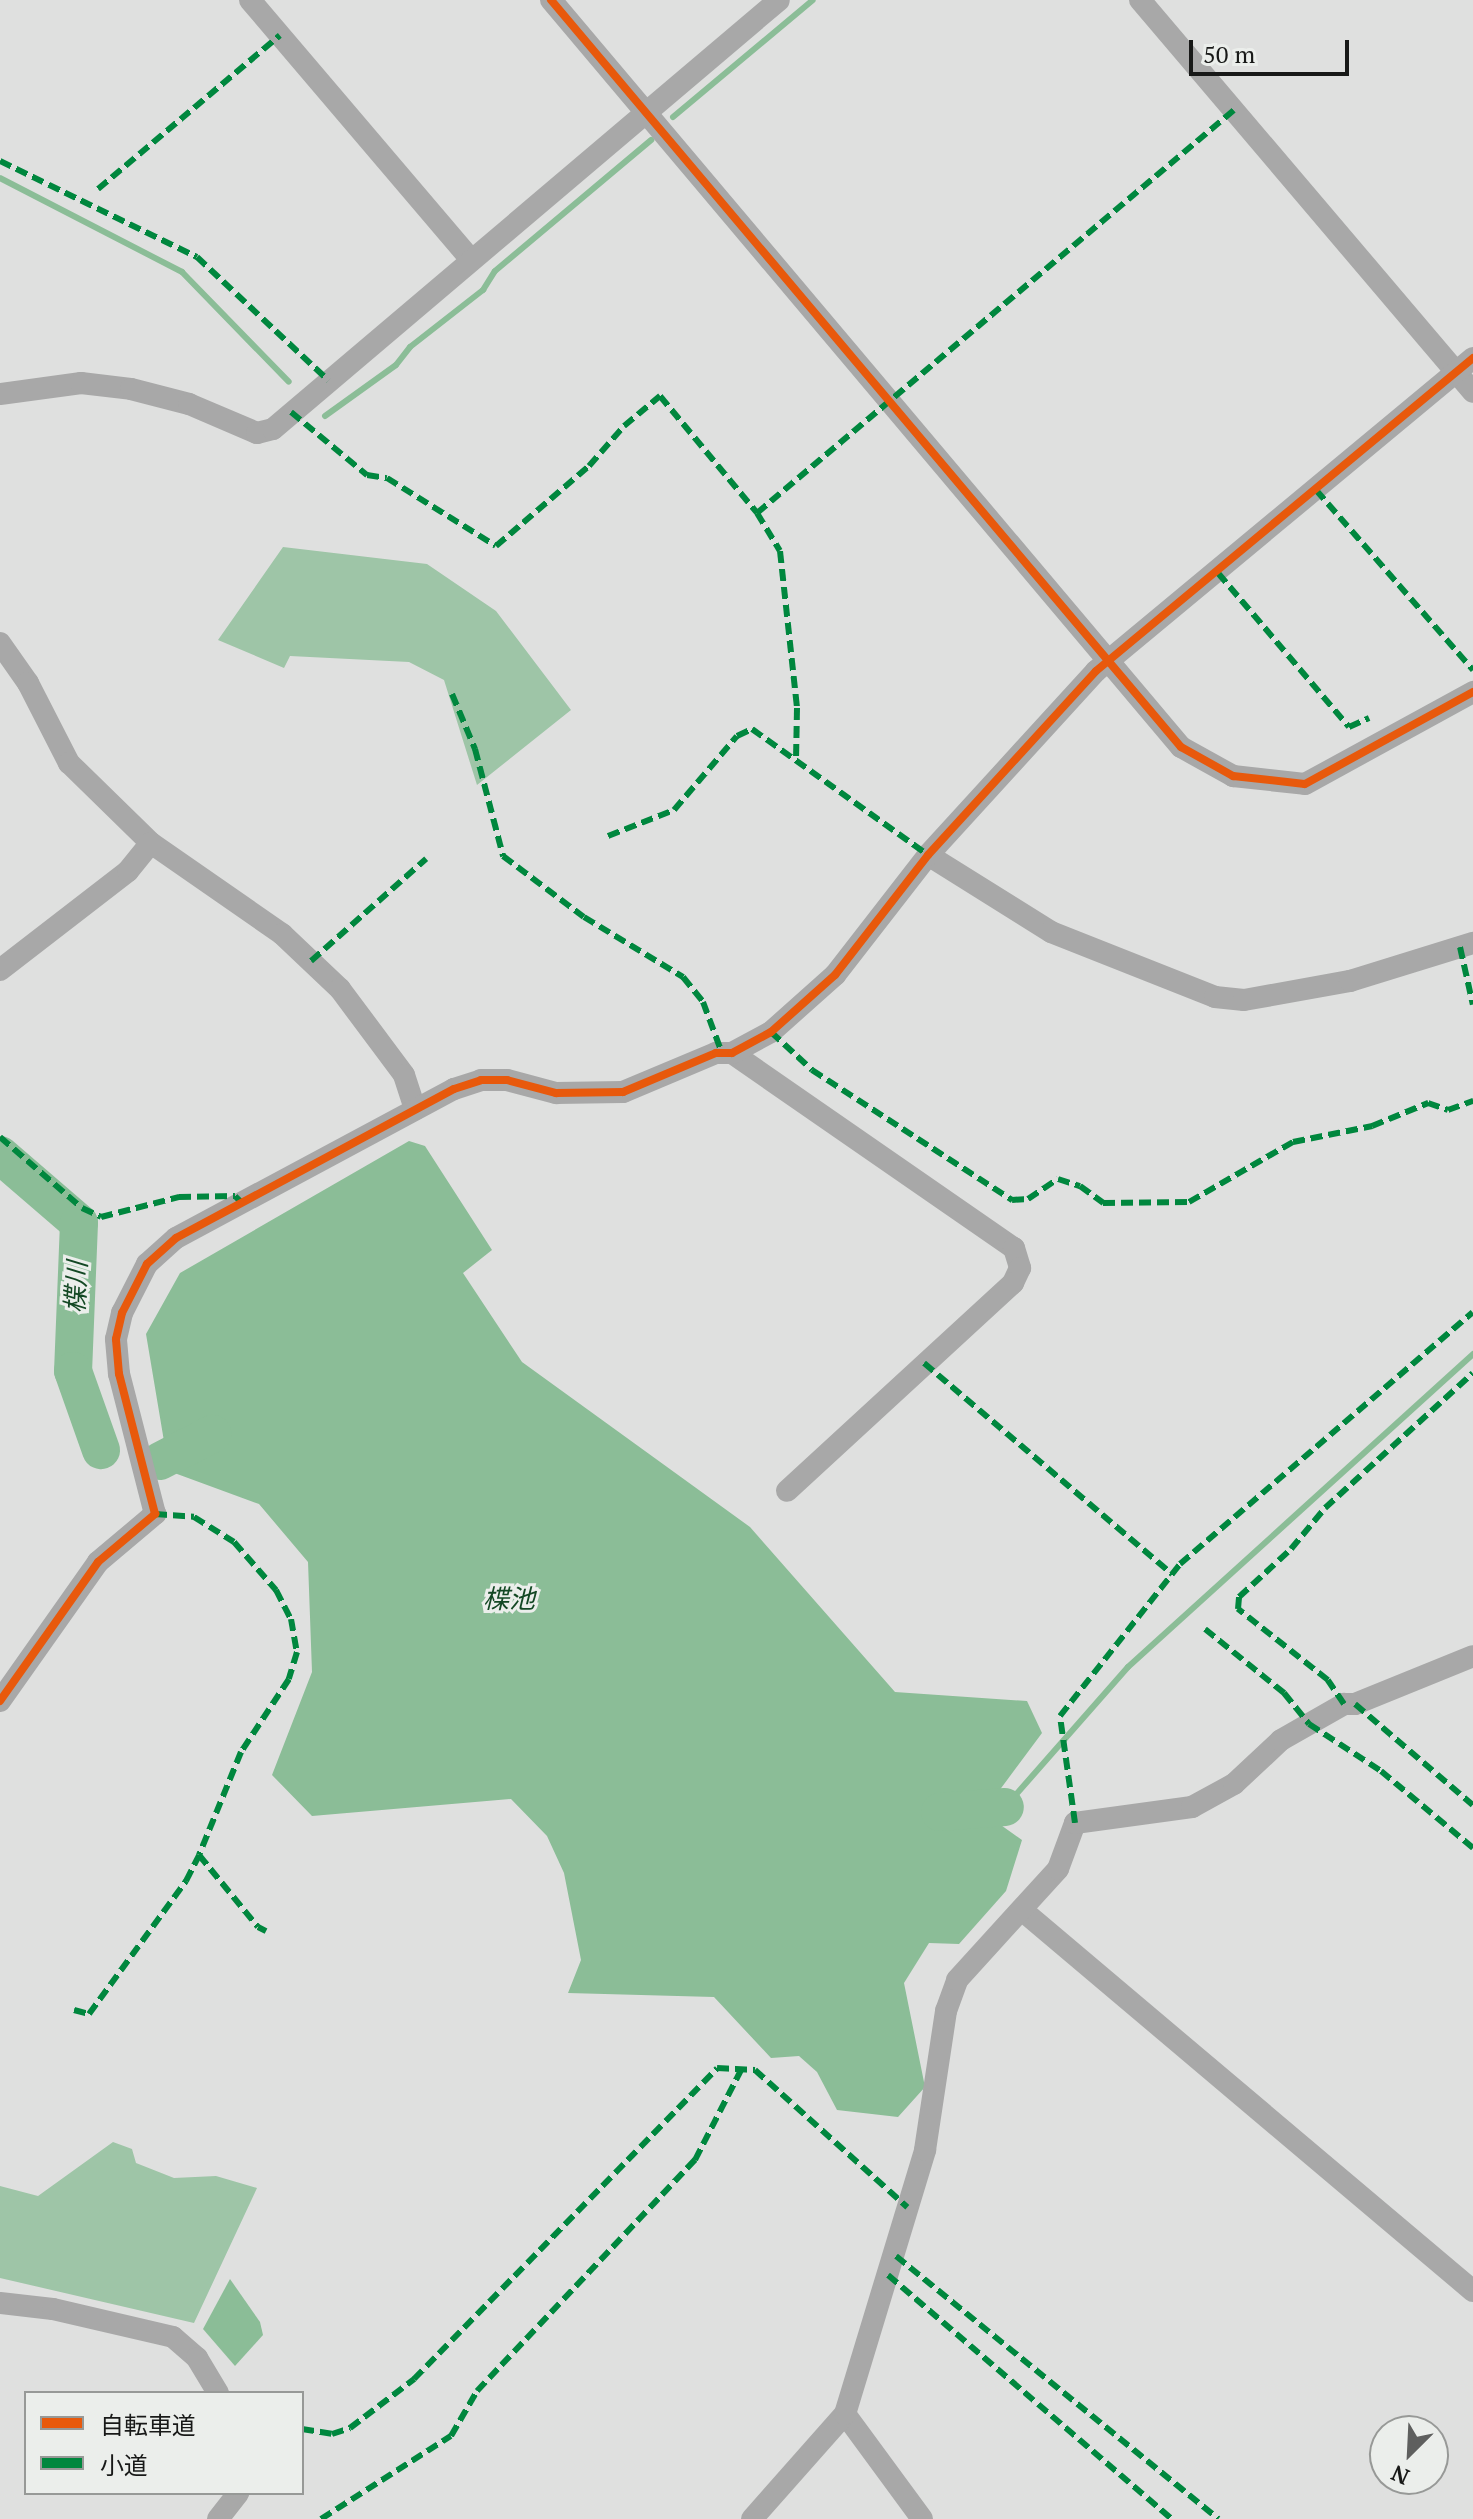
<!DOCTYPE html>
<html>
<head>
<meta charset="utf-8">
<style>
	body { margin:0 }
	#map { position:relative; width:1473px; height:2519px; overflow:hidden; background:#dfe0df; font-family:"PT Serif","Noto Sans JP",serif }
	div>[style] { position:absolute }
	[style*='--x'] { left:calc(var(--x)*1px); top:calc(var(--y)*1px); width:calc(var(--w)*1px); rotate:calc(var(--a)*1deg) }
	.forest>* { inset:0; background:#9ec5a7 }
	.water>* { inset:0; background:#8bbd97 }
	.stream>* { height:6px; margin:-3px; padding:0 3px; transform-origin:3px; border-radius:3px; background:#8bbd97 }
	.river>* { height:38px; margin:-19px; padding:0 19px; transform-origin:19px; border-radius:19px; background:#8bbd97 }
	.minor>* { height:22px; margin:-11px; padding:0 11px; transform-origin:11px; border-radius:11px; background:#a8a8a8 }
	.quiet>* { height:6px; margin-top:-3px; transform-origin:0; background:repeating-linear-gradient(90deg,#00873e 0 12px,transparent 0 18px) }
	.cycleway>* { height:8px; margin:-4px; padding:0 4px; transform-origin:4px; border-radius:4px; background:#e8590c }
	span { translate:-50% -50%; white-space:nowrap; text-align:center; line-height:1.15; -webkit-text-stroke:6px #ebeeeb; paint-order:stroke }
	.water-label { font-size:26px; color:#134824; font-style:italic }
	.legend { position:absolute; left:24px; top:2391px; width:280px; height:104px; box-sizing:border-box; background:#ebeeeb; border:2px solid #979997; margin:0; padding:10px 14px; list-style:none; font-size:24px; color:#181918 }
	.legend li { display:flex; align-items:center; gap:16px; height:40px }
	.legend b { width:40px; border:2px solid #979997 }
	.north { position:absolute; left:1369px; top:2415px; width:80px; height:80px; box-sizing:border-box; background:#ebeeeb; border:2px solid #979997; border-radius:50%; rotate:204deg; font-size:22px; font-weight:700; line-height:32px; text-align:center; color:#181918 }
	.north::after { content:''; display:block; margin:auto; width:28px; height:36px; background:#5e5f5e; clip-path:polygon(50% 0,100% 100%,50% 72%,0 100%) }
	.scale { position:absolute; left:1189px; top:40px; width:160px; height:36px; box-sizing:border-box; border:4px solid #181918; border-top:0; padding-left:10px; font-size:24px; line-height:28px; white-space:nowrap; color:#181918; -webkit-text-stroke:6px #ebeeeb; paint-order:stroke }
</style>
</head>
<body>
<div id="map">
	<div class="forest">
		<div style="clip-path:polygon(283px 547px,427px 564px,496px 611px,571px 710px,477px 785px,444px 680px,409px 662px,290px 656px,284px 668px,218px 640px)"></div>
		<div style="clip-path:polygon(113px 2142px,132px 2149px,136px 2163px,174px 2178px,216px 2176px,257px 2188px,194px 2323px,0 2278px,0 2186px,38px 2196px)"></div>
	</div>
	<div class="water">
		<div style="clip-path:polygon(409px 1141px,425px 1146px,492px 1250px,463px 1273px,522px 1362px,750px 1527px,895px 1692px,1027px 1701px,1042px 1733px,993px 1799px,991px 1818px,1022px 1840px,1006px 1891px,959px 1944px,929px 1943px,904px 1983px,925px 2087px,898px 2117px,837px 2110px,817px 2072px,799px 2056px,771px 2058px,714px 1997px,568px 1993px,581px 1960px,564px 1873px,547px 1836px,511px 1799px,312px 1816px,272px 1775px,312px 1672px,308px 1562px,259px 1504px,169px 1471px,146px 1334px,180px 1273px)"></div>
		<div style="clip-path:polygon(230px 2279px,260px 2322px,263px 2335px,235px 2366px,203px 2329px)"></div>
	</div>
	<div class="stream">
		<div style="--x:673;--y:117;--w:182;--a:-39.9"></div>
		<div style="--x:0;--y:178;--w:205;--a:27.3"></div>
		<div style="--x:182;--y:272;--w:153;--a:45.8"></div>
		<div style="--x:325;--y:416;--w:87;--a:-35.7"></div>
		<div style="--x:396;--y:365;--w:23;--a:-52"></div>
		<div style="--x:410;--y:347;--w:93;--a:-38"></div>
		<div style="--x:483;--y:290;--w:22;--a:-58"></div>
		<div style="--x:495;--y:271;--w:204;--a:-40"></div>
		<div style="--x:1005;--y:1807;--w:186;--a:-48.7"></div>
		<div style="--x:1128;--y:1667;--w:466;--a:-42.2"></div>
	</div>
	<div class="river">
		<div style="--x:0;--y:1155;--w:104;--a:40.7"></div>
		<div style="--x:79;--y:1223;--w:148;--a:92.3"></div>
		<div style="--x:73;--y:1371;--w:84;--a:70.5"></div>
		<div style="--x:160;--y:1461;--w:59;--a:-27.4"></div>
		<div style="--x:940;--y:1812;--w:65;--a:-4.4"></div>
	</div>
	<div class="minor">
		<div style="--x:250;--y:0;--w:341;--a:49.6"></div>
		<div style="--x:551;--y:0;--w:977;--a:49.86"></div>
		<div style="--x:1181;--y:747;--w:60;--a:29.1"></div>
		<div style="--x:1233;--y:776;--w:72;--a:6.3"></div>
		<div style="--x:1305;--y:784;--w:192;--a:-28.7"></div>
		<div style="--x:1140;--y:0;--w:514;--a:49.65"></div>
		<div style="--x:0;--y:394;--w:82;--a:-7.7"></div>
		<div style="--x:81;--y:383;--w:50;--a:6.8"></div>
		<div style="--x:131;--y:389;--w:60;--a:14.5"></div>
		<div style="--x:189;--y:404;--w:74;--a:23.1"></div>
		<div style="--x:257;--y:433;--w:16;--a:-14"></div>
		<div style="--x:273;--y:429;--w:663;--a:-40.29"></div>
		<div style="--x:0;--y:643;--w:49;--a:55"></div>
		<div style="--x:28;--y:683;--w:90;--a:62.9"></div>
		<div style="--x:69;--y:763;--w:115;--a:44.3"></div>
		<div style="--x:151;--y:843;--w:160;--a:34.8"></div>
		<div style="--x:282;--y:934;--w:80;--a:43.5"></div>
		<div style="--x:340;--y:989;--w:107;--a:53.3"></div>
		<div style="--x:404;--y:1075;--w:36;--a:72"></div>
		<div style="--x:928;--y:855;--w:145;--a:32"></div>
		<div style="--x:1051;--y:932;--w:176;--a:21.6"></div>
		<div style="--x:1215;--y:997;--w:29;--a:6"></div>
		<div style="--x:1244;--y:1000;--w:108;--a:-10.2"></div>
		<div style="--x:1350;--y:981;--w:129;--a:-17.2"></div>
		<div style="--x:0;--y:970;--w:162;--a:-37.7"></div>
		<div style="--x:128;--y:871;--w:36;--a:-51"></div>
		<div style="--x:732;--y:1053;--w:343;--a:34.7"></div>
		<div style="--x:1014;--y:1248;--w:21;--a:73"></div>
		<div style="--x:1020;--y:1268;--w:17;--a:115"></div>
		<div style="--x:1013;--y:1283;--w:307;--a:137.4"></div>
		<div style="--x:0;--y:1701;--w:170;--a:-54.8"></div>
		<div style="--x:98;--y:1562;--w:75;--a:-40.1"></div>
		<div style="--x:155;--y:1514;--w:145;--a:-104.4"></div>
		<div style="--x:119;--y:1374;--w:35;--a:-95"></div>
		<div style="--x:116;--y:1339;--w:27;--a:-77"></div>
		<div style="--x:122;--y:1313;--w:55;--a:-63"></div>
		<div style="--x:147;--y:1264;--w:39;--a:-42"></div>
		<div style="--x:176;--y:1238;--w:315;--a:-28.2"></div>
		<div style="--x:454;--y:1089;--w:28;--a:-18"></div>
		<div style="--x:481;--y:1080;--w:26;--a:0"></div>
		<div style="--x:507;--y:1080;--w:51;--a:14.9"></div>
		<div style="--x:556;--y:1093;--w:67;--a:-0.9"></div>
		<div style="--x:623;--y:1092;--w:101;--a:-22.8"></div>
		<div style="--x:716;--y:1053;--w:16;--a:0"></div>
		<div style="--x:732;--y:1053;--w:44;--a:-28.3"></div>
		<div style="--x:771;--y:1032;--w:86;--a:-41.7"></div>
		<div style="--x:835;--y:975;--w:152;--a:-52.2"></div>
		<div style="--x:928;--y:855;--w:249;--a:-47.6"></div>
		<div style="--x:1096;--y:671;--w:490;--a:-39.7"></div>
		<div style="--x:1023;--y:1911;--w:589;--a:40.18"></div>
		<div style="--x:0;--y:2303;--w:53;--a:6.5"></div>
		<div style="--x:53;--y:2309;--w:123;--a:13.1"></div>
		<div style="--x:173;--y:2337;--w:32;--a:41"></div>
		<div style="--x:197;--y:2358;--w:41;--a:59"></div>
		<div style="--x:845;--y:2414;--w:130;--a:53.7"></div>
		<div style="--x:218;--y:2519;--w:33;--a:-52"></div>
		<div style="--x:752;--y:2519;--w:140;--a:-48.5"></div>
		<div style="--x:845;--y:2414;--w:276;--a:-73.1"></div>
		<div style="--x:925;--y:2150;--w:141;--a:-81.4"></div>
		<div style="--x:946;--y:2011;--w:33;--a:-70"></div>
		<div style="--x:957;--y:1980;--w:150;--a:-47.7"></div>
		<div style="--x:1058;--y:1869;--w:49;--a:-69.7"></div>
		<div style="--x:1075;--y:1823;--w:118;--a:-7.8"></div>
		<div style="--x:1192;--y:1807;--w:48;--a:-28.7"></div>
		<div style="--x:1234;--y:1784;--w:64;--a:-43.1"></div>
		<div style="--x:1281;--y:1740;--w:73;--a:-29.7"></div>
		<div style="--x:1344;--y:1704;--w:11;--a:0"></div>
		<div style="--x:1355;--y:1704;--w:127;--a:-22.1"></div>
	</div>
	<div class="quiet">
		<div style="--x:0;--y:161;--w:219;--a:26"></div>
		<div style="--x:197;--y:257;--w:180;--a:43.2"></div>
		<div style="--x:98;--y:189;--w:238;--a:-40.2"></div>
		<div style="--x:291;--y:412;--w:99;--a:39.7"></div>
		<div style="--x:367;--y:475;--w:20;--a:9"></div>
		<div style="--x:387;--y:478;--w:128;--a:32"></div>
		<div style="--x:496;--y:546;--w:123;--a:-40.7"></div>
		<div style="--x:589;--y:466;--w:53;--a:-48.8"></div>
		<div style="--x:624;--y:426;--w:47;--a:-39.8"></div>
		<div style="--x:660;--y:396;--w:152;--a:50.3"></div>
		<div style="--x:757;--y:513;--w:624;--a:-40.19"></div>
		<div style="--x:1316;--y:490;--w:239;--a:48.9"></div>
		<div style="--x:757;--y:513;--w:44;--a:58.8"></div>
		<div style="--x:780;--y:551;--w:158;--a:83.8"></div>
		<div style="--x:797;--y:708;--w:50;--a:91.1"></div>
		<div style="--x:1218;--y:573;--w:202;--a:49.6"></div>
		<div style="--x:1349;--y:727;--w:22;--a:-24"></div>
		<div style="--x:452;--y:694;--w:60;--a:67.3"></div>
		<div style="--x:475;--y:749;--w:111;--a:75.3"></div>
		<div style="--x:503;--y:856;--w:101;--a:37"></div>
		<div style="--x:584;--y:917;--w:116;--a:31.2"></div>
		<div style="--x:683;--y:977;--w:32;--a:51"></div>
		<div style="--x:703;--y:1002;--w:54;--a:69.6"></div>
		<div style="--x:608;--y:836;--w:71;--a:-21.5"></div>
		<div style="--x:674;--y:810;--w:97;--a:-49.6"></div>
		<div style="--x:737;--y:736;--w:17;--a:-25"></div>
		<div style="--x:752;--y:729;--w:216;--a:35.6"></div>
		<div style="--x:1460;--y:947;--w:59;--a:77.4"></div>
		<div style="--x:311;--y:961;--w:154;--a:-41.6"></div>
		<div style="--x:771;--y:1032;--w:56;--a:42.8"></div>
		<div style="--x:812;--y:1070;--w:239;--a:33"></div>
		<div style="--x:1012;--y:1200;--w:16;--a:-4"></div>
		<div style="--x:1028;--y:1199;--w:36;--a:-34"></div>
		<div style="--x:1058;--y:1179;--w:23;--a:18"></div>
		<div style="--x:1080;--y:1186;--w:29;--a:36"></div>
		<div style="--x:1103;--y:1203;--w:86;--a:-0.7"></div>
		<div style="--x:1189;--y:1202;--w:120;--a:-30"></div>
		<div style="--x:1293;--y:1142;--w:81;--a:-11.4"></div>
		<div style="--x:1372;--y:1126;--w:61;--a:-22.3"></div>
		<div style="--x:1428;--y:1103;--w:21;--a:19"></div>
		<div style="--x:1448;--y:1110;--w:27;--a:-20"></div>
		<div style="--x:0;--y:1137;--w:108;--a:40.9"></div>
		<div style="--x:82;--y:1208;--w:21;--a:25"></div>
		<div style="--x:101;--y:1217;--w:81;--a:-14.4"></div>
		<div style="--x:179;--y:1197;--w:56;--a:-1"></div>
		<div style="--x:235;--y:1196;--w:8;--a:45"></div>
		<div style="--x:924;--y:1363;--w:326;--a:40.4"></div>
		<div style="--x:155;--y:1514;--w:39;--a:4"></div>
		<div style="--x:194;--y:1517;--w:47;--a:32"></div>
		<div style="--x:234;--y:1542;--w:64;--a:48.8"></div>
		<div style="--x:276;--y:1590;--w:33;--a:63"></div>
		<div style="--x:291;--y:1619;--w:34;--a:80"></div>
		<div style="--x:297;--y:1652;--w:28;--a:107"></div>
		<div style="--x:289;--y:1679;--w:87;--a:123.3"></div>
		<div style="--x:241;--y:1752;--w:111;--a:112.2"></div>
		<div style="--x:199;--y:1855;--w:93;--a:50.7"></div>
		<div style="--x:258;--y:1927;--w:9;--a:27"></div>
		<div style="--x:1205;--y:1629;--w:102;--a:39"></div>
		<div style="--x:1284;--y:1693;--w:40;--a:51"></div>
		<div style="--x:1309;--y:1724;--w:86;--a:33.1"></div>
		<div style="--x:1381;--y:1771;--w:120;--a:39.9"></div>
		<div style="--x:1344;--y:1704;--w:29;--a:-124"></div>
		<div style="--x:1328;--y:1680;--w:115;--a:-141.7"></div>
		<div style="--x:1238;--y:1609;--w:12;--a:-85"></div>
		<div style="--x:1239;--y:1597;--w:71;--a:-42.7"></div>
		<div style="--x:1291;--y:1549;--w:53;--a:-50.3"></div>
		<div style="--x:1325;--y:1508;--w:200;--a:-42.4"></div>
		<div style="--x:1355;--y:1704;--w:155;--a:40.6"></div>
		<div style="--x:1075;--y:1823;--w:108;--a:-98"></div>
		<div style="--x:1060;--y:1716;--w:194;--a:-51.7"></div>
		<div style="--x:1180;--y:1564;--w:386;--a:-40.7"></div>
		<div style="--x:74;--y:2010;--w:16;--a:15"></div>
		<div style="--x:89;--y:2014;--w:165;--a:-53.9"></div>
		<div style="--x:186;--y:1881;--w:29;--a:-63"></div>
		<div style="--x:896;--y:2256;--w:416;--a:39.2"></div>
		<div style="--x:888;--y:2275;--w:374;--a:40.7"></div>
		<div style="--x:302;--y:2429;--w:30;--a:9"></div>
		<div style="--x:332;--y:2434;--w:19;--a:-18"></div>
		<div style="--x:350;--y:2428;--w:81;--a:-37.4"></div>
		<div style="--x:414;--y:2379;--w:434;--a:-45.7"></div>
		<div style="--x:717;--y:2068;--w:38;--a:3"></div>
		<div style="--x:755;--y:2070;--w:205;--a:42"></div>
		<div style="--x:321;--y:2519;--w:154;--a:-32.6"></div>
		<div style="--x:451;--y:2436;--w:52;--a:-60"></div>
		<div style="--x:477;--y:2391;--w:318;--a:-46.7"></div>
		<div style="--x:695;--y:2160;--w:106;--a:-62.9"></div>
	</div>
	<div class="cycleway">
		<div style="--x:551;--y:0;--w:977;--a:49.86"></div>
		<div style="--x:1181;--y:747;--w:60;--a:29.1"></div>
		<div style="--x:1233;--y:776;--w:72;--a:6.3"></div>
		<div style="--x:1305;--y:784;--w:192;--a:-28.7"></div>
		<div style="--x:0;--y:1701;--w:170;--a:-54.8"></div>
		<div style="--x:98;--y:1562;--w:75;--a:-40.1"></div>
		<div style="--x:155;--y:1514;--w:145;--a:-104.4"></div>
		<div style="--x:119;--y:1374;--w:35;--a:-95"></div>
		<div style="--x:116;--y:1339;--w:27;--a:-77"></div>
		<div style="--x:122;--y:1313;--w:55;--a:-63"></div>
		<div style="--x:147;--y:1264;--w:39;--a:-42"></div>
		<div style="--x:176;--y:1238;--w:315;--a:-28.2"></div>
		<div style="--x:454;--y:1089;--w:28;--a:-18"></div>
		<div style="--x:481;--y:1080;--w:26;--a:0"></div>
		<div style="--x:507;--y:1080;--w:51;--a:14.9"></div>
		<div style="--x:556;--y:1093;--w:67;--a:-0.9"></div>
		<div style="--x:623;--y:1092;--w:101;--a:-22.8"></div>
		<div style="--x:716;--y:1053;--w:16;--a:0"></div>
		<div style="--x:732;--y:1053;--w:44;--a:-28.3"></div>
		<div style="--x:771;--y:1032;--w:86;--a:-41.7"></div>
		<div style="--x:835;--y:975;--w:152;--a:-52.2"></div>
		<div style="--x:928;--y:855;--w:249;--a:-47.6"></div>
		<div style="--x:1096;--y:671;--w:490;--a:-39.7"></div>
	</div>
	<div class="water-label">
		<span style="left:76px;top:1287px;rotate:-87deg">楪川</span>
		<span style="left:509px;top:1599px">楪池</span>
	</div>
	<ul class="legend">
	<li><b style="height:10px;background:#e8590c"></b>自転車道</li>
	<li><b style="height:10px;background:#00873e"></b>小道</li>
	</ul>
	<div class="north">N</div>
	<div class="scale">50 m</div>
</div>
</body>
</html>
